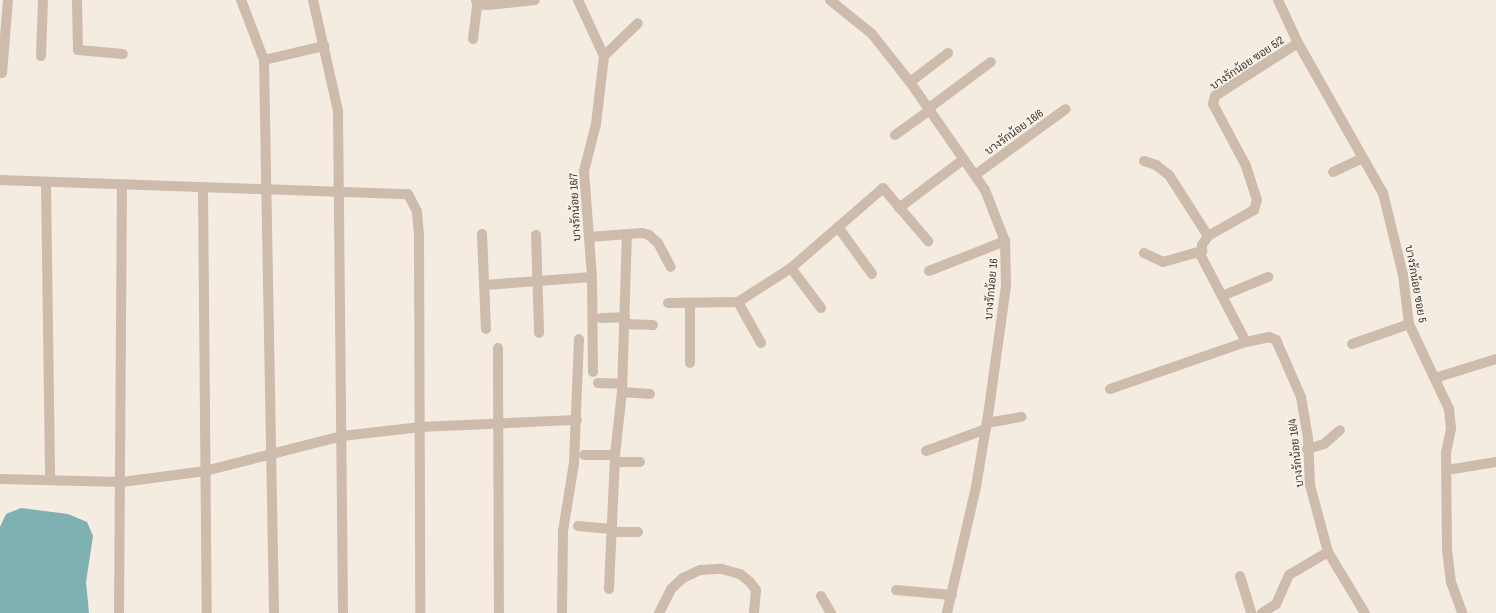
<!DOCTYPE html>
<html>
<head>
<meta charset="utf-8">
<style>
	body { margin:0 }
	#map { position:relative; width:1496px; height:613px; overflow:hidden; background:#f4ebe1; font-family:"Archivo Narrow",Sarabun,sans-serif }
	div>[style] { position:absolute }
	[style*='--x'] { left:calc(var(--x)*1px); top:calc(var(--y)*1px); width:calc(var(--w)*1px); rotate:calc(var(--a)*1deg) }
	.water>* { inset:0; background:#7fb0b2 }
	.minor>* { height:10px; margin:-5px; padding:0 5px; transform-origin:5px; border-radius:5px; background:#cdbbac }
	span { translate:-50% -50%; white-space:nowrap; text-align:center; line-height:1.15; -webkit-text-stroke:3px #fbf5ee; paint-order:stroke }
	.street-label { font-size:11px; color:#3b302b }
</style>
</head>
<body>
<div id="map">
	<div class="water">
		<div style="clip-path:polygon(21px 508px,68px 514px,87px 522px,93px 536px,86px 582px,89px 613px,0 613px,0 527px,6px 514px)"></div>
	</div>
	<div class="minor">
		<div style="--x:77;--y:0;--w:50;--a:88.9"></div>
		<div style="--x:78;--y:50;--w:45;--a:5.1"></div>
		<div style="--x:241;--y:0;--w:64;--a:69"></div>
		<div style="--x:264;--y:60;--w:553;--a:88.96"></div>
		<div style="--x:313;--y:0;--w:114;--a:77.3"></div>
		<div style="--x:338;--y:111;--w:502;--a:89.43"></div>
		<div style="--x:476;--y:0;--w:4;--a:76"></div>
		<div style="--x:477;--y:4;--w:11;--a:5"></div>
		<div style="--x:488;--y:5;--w:47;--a:-6.1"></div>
		<div style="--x:578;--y:0;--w:62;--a:65.1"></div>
		<div style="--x:604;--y:56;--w:68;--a:96.7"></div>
		<div style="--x:596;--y:124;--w:49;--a:104.3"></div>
		<div style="--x:584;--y:171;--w:106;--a:85.7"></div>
		<div style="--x:592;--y:277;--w:95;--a:89.4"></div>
		<div style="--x:830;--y:0;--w:54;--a:39"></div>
		<div style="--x:872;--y:34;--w:61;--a:51.6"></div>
		<div style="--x:910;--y:82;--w:131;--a:55.2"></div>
		<div style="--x:985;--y:190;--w:55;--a:68.6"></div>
		<div style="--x:1005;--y:241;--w:45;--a:88.7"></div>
		<div style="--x:1006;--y:286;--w:130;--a:97.9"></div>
		<div style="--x:988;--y:415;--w:73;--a:99.5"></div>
		<div style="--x:976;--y:487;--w:129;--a:103"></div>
		<div style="--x:1278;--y:0;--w:47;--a:65.1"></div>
		<div style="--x:1298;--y:43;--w:172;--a:60.5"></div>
		<div style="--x:1383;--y:193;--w:84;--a:76.3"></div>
		<div style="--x:1403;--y:275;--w:49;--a:83"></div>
		<div style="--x:1409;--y:324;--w:94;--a:64.8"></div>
		<div style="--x:1449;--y:409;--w:20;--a:84"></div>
		<div style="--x:1451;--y:429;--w:25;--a:102"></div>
		<div style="--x:1446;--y:453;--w:97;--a:89.4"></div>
		<div style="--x:1447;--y:550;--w:32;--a:83"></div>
		<div style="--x:1451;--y:582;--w:33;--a:70"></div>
		<div style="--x:473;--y:39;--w:35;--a:-83"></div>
		<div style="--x:41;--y:56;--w:56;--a:-88"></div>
		<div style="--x:604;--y:56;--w:47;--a:-44.1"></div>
		<div style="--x:264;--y:60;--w:62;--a:-13.1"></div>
		<div style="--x:2;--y:73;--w:73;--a:-85.3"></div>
		<div style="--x:910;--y:82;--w:48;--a:-37.3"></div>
		<div style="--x:929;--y:108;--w:77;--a:-36.6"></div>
		<div style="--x:895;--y:135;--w:43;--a:-35.5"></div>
		<div style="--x:1144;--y:161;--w:13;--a:18"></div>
		<div style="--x:1156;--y:165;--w:16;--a:38"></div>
		<div style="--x:1169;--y:175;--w:72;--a:57.4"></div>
		<div style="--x:1333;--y:172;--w:33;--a:-25"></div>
		<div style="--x:975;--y:175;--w:112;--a:-36"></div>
		<div style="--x:0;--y:180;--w:408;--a:2"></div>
		<div style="--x:408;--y:194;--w:20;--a:63"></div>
		<div style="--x:417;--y:212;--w:25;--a:85"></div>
		<div style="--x:419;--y:237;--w:376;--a:89.8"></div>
		<div style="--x:46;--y:184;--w:296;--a:89.2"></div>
		<div style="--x:203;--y:188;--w:425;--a:89.5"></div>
		<div style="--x:899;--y:208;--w:81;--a:-37"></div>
		<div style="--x:838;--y:227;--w:58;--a:54.1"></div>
		<div style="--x:482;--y:234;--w:95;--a:87.6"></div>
		<div style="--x:536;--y:235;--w:98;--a:88.2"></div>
		<div style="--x:589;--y:237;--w:53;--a:-4.3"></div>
		<div style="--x:642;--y:233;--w:7;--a:16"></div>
		<div style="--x:649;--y:235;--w:12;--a:42"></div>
		<div style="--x:658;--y:243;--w:27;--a:62"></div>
		<div style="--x:1144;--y:253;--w:21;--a:25"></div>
		<div style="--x:1163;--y:262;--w:41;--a:-15.8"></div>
		<div style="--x:791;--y:268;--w:50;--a:53.1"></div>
		<div style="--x:929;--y:271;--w:82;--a:-21.5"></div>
		<div style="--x:485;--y:285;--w:107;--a:-4.3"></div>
		<div style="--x:1222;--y:296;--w:50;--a:-22.4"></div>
		<div style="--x:738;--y:302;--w:47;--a:60.7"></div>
		<div style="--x:668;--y:303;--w:70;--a:-0.8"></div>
		<div style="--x:738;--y:302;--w:63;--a:-32.7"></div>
		<div style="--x:791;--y:268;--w:122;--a:-41"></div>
		<div style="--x:883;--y:188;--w:70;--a:49.7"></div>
		<div style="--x:601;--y:318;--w:24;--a:-2"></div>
		<div style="--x:625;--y:324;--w:28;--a:2"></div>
		<div style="--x:1246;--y:342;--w:97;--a:-117.6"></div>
		<div style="--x:1201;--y:256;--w:11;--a:-85"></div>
		<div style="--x:1202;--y:245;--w:11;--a:-56"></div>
		<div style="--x:1208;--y:236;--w:53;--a:-29.5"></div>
		<div style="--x:1254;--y:210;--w:10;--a:-73"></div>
		<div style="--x:1257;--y:200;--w:38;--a:-108"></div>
		<div style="--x:1245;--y:164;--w:68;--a:-118.1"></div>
		<div style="--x:1213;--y:104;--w:8;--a:-76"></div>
		<div style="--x:1215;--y:96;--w:98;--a:-32.6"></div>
		<div style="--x:1352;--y:344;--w:60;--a:-19.3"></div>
		<div style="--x:498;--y:348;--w:265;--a:89.8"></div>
		<div style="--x:690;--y:363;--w:60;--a:-90"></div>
		<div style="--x:1435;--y:378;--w:64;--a:-17.3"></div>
		<div style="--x:598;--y:383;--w:24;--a:2"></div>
		<div style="--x:1110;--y:389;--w:144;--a:-19.1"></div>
		<div style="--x:1246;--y:342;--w:24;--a:-12"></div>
		<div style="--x:1269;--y:337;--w:8;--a:23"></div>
		<div style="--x:1276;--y:340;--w:62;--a:66.3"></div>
		<div style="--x:1301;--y:397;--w:42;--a:80.3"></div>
		<div style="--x:1308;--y:438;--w:47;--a:87.6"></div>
		<div style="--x:1310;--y:485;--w:69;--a:75"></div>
		<div style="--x:1328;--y:552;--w:45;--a:149.5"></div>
		<div style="--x:1289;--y:575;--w:32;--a:114"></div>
		<div style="--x:1276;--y:604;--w:17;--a:147"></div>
		<div style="--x:622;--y:392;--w:28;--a:4"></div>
		<div style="--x:987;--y:423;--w:35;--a:-10"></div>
		<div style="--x:1307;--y:449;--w:18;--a:-16"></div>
		<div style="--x:1324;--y:444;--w:21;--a:-41"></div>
		<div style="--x:926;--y:451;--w:64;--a:-20.1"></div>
		<div style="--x:584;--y:455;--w:31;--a:0"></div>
		<div style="--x:615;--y:462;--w:25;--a:0"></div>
		<div style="--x:1453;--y:469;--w:44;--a:-9.2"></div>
		<div style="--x:0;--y:479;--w:122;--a:1.4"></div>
		<div style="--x:122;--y:482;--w:84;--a:-7.5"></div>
		<div style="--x:205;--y:471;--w:141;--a:-14.3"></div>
		<div style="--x:342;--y:436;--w:79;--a:-6.6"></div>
		<div style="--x:420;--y:427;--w:157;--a:-2.6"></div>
		<div style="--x:578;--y:526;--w:34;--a:5"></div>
		<div style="--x:612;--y:532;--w:26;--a:0"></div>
		<div style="--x:1328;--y:552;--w:71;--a:58.8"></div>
		<div style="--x:1240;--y:576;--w:39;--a:73"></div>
		<div style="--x:609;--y:589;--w:134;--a:-87.4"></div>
		<div style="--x:615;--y:455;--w:63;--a:-83.7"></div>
		<div style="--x:622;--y:392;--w:157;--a:-88.2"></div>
		<div style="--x:896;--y:590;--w:56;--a:5.1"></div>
		<div style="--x:821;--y:596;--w:20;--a:60"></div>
		<div style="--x:119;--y:613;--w:427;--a:-89.6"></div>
		<div style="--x:562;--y:613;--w:82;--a:-89.3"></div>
		<div style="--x:563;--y:531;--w:69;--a:-80.8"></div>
		<div style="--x:574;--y:463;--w:124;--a:-87.7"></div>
		<div style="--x:659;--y:613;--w:27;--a:-63"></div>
		<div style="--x:671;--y:589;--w:16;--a:-43"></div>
		<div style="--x:683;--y:578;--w:19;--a:-25"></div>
		<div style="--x:700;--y:570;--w:22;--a:-3"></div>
		<div style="--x:722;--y:569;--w:19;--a:16"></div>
		<div style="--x:740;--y:574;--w:13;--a:39"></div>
		<div style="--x:750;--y:582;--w:10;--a:53"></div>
		<div style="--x:756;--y:590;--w:23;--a:95"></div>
	</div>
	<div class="street-label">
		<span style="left:1247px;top:63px;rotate:-34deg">บางรักน้อย ซอย 5/2</span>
		<span style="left:1014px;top:132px;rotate:-36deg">บางรักน้อย 16/6</span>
		<span style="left:575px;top:207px;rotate:-93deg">บางรักน้อย 16/7</span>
		<span style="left:1416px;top:284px;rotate:80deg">บางรักน้อย ซอย 5</span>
		<span style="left:991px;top:289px;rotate:-85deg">บางรักน้อย 16</span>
		<span style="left:1296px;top:453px;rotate:-96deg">บางรักน้อย 16/4</span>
	</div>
</div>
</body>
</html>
